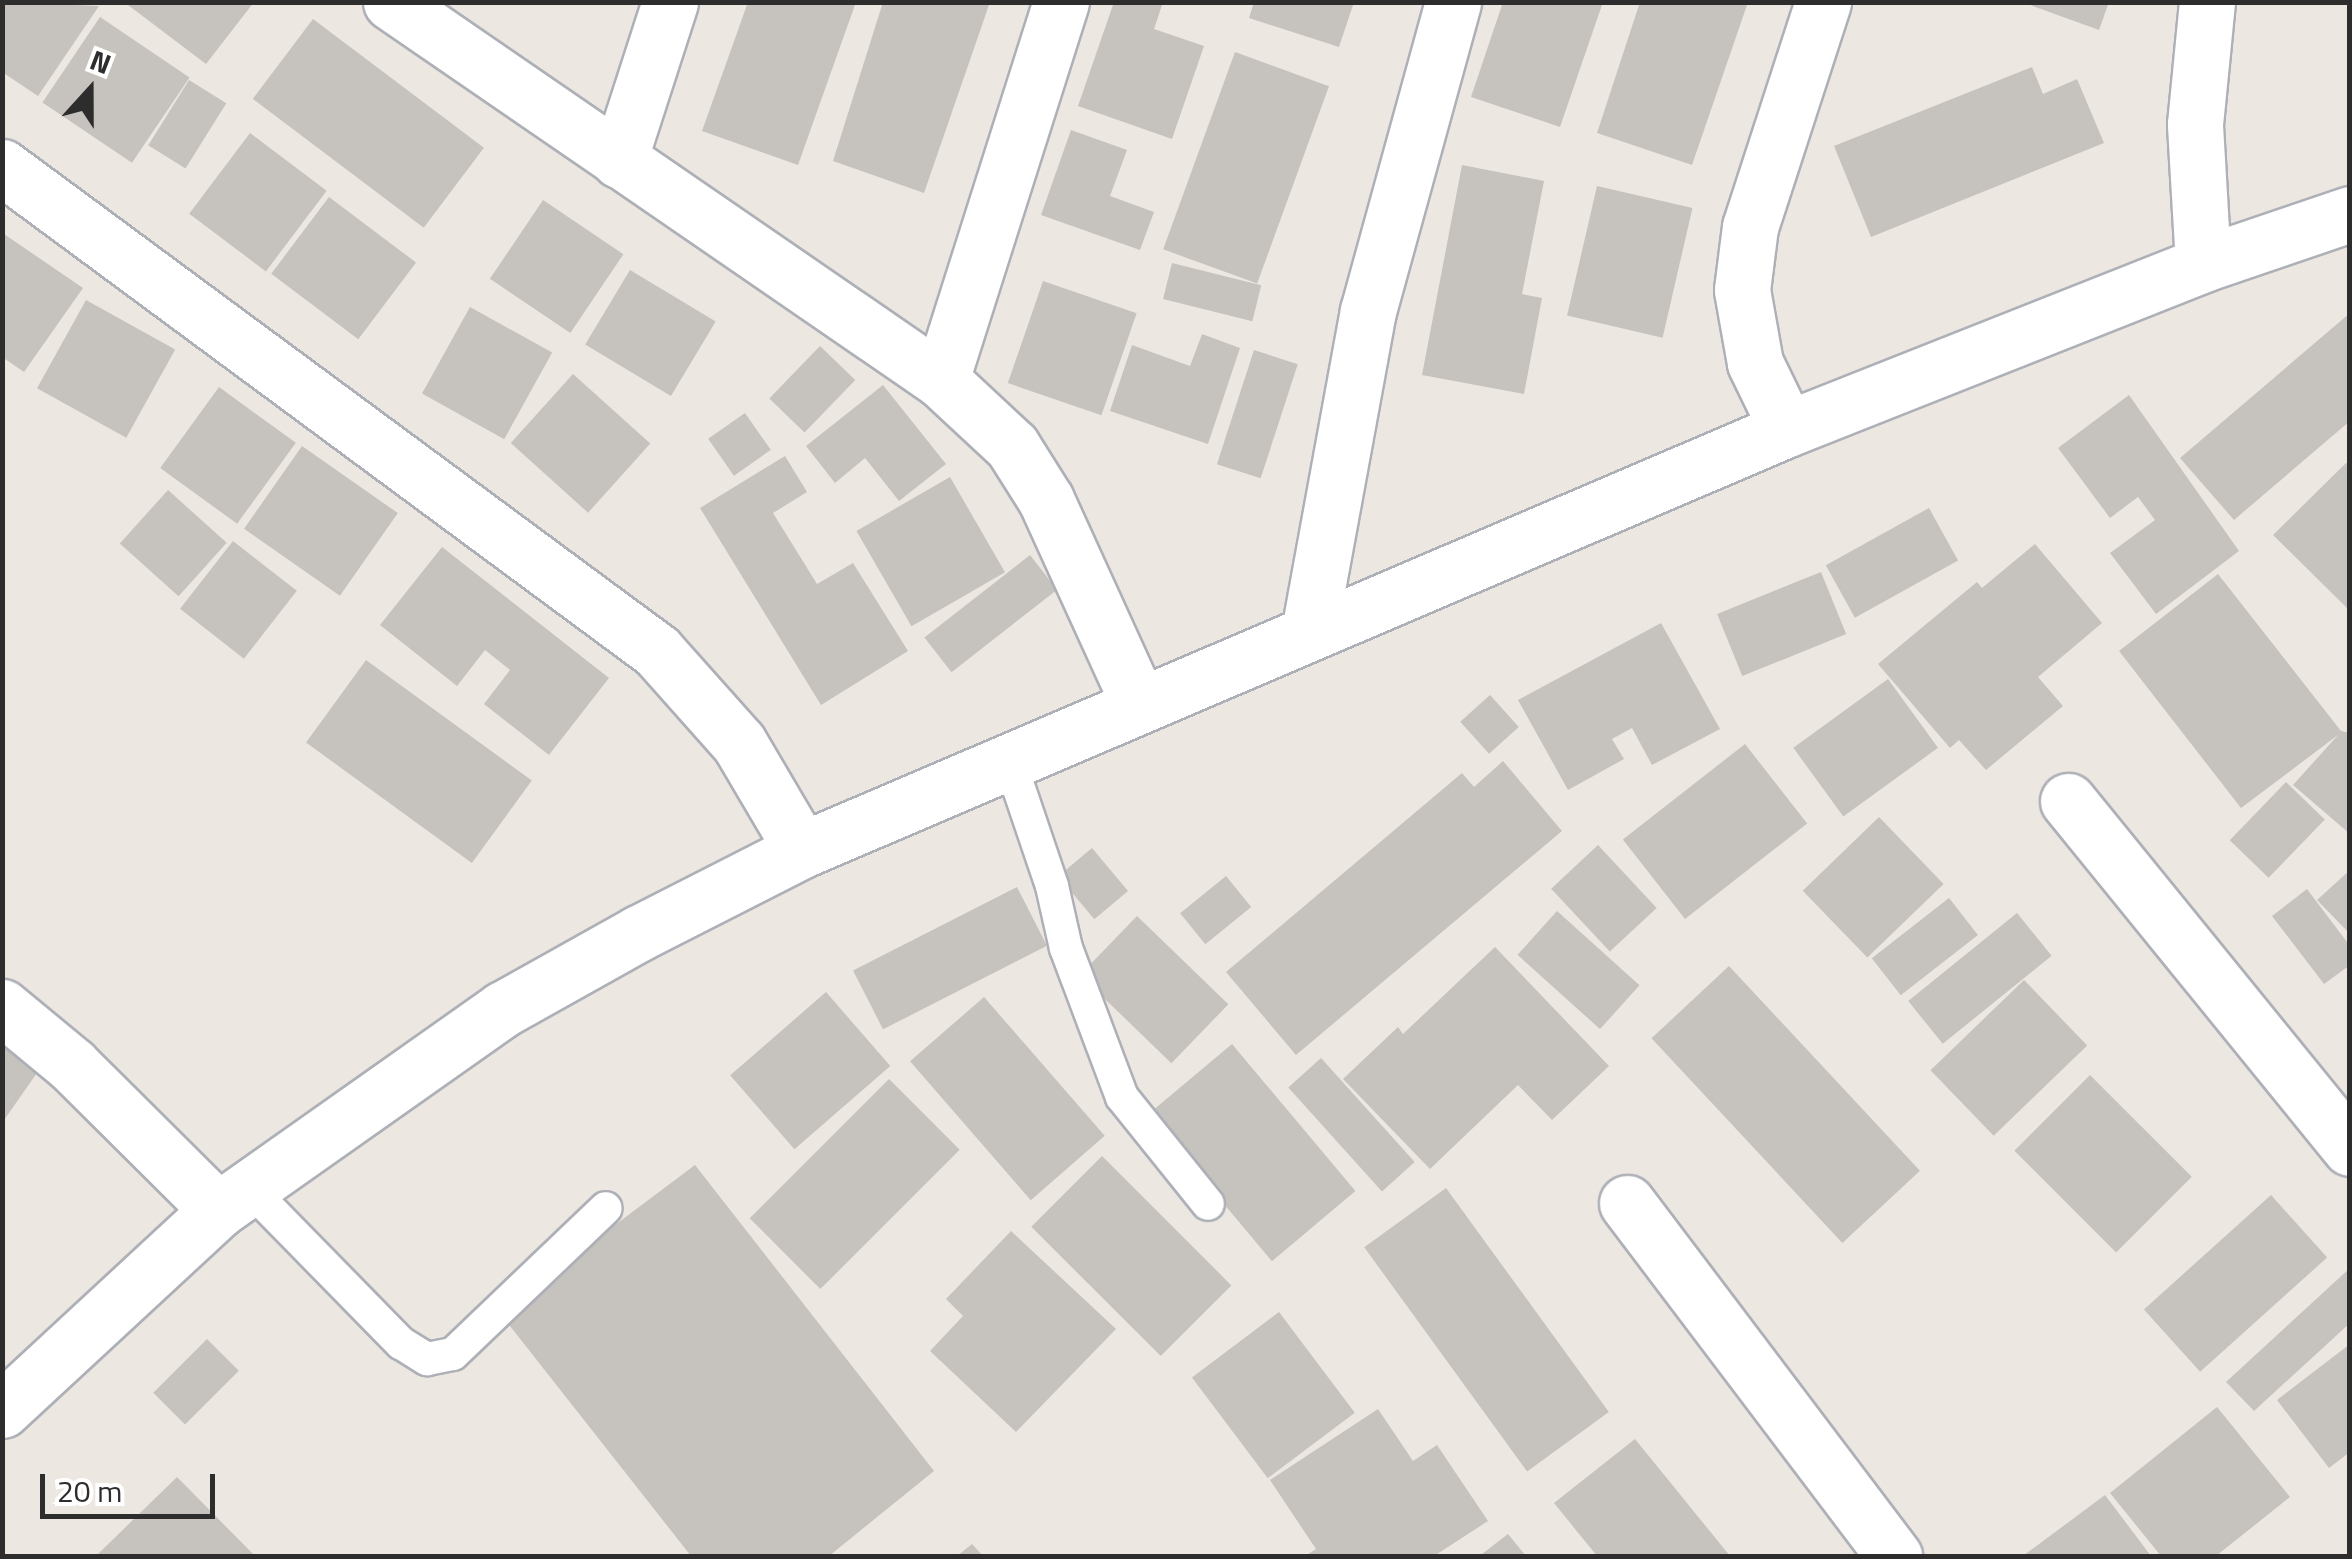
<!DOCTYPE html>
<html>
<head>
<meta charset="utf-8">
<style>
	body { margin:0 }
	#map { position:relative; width:2352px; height:1559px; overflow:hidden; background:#ede7e2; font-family:"Titillium Web",sans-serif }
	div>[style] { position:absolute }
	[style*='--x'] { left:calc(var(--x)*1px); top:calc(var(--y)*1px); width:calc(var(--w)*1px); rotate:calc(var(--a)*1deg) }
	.building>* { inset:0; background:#c6c2bd; transform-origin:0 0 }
	.roads { filter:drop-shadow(2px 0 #aeb0b7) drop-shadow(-2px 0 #aeb0b7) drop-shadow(0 2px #aeb0b7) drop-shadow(0 -2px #aeb0b7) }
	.lane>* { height:32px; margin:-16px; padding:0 16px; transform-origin:16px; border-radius:16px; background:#fff }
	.street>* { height:55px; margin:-27.5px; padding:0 27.5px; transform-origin:27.5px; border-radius:27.5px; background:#fff }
	.secondary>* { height:55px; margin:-27.5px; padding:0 27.5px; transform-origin:27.5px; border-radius:27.5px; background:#fff }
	span { translate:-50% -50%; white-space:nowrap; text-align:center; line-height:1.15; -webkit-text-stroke:8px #fff; paint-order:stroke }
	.frame { position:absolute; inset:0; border:5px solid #2d2d2d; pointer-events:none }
	.north { position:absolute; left:40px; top:40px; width:100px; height:100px; -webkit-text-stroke:8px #fff; paint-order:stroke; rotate:21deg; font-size:28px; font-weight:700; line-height:40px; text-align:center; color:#2d2d2d }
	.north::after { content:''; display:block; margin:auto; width:35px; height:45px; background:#2d2d2d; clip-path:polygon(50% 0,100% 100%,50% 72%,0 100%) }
	.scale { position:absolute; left:40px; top:1474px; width:175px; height:45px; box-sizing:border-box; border:5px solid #2d2d2d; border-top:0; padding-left:12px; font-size:30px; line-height:35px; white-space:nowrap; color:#2d2d2d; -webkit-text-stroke:8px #fff; paint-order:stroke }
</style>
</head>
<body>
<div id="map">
	<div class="building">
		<div style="clip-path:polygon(2px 2px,99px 6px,38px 96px,2px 72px)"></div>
		<div style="clip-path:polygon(124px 2px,254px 2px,206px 64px)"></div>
		<div style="clip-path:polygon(748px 2px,856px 2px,798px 165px,702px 131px)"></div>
		<div style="clip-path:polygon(883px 2px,990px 2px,924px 193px,833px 161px)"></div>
		<div style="clip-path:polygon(1114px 2px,1163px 2px,1154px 29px,1204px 46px,1172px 139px,1078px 106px)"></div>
		<div style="clip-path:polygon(1254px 2px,1354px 2px,1339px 47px,1249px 18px)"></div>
		<div style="clip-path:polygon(1503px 2px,1603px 2px,1560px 127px,1471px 97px)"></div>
		<div style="clip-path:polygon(1640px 2px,1748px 2px,1692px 165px,1597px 133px)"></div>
		<div style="clip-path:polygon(2022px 2px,2109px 2px,2099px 30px)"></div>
		<div style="left:100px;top:17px;width:108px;height:103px;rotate:34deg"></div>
		<div style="left:313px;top:19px;width:214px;height:100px;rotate:37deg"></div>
		<div style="left:1235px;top:52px;width:100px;height:210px;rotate:20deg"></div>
		<div style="clip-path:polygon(2032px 67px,2043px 94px,2077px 79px,2104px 143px,1871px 237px,1834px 146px)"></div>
		<div style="left:189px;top:80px;width:44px;height:77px;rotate:32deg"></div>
		<div style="clip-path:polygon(1071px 130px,1127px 150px,1110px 196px,1154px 212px,1140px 250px,1041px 215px)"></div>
		<div style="left:250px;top:133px;width:96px;height:101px;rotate:37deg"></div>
		<div style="clip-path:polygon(1462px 165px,1544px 181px,1522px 294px,1542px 298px,1524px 394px,1422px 375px)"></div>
		<div style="left:1597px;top:186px;width:98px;height:133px;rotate:13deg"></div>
		<div style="left:329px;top:197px;width:109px;height:96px;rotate:37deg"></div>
		<div style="left:543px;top:200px;width:97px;height:95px;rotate:34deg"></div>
		<div style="clip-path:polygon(4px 234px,83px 288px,24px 372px,2px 357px)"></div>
		<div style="left:1172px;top:263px;width:92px;height:37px;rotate:14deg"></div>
		<div style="left:630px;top:270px;width:100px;height:87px;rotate:31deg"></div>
		<div style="left:1043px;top:281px;width:99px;height:108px;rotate:19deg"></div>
		<div style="left:86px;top:300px;width:102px;height:101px;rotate:29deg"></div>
		<div style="left:470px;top:307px;width:94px;height:99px;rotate:29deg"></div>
		<div style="clip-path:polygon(2350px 313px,2350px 421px,2234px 520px,2180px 458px)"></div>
		<div style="clip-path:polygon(1202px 334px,1240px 348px,1208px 444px,1110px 411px,1132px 345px,1190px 366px)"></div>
		<div style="left:820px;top:346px;width:49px;height:73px;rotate:44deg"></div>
		<div style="left:1254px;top:350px;width:46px;height:120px;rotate:18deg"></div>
		<div style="left:573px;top:374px;width:104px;height:93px;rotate:42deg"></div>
		<div style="clip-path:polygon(883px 385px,946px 464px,899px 501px,865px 458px,835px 483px,806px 446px)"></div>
		<div style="left:219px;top:387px;width:95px;height:100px;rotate:36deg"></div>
		<div style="clip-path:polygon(2129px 395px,2239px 551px,2156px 614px,2110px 553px,2155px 520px,2138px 497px,2110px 518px,2058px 448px)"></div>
		<div style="left:745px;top:413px;width:45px;height:45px;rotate:55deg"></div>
		<div style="left:302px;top:446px;width:117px;height:101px;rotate:35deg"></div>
		<div style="clip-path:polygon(785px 456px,807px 492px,773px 513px,817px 584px,853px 563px,908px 651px,821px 705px,700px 508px)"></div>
		<div style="clip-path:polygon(2346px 463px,2350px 466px,2350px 611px,2273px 535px)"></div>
		<div style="left:950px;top:477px;width:110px;height:108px;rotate:60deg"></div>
		<div style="left:168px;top:490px;width:79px;height:72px;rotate:42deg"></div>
		<div style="left:1929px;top:508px;width:60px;height:118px;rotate:61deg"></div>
		<div style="left:233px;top:541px;width:81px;height:86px;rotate:38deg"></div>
		<div style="clip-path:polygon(2035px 544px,2102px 623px,2038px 677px,2063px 706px,1986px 770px,1959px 740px,1950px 748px,1878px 664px,1977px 582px,1982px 588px)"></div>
		<div style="clip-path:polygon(442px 547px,609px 678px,549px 755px,484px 704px,510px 670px,485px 650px,457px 686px,380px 625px)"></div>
		<div style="left:1030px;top:555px;width:44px;height:134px;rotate:52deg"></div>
		<div style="left:1821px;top:572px;width:67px;height:112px;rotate:68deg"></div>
		<div style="clip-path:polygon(2218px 574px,2341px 731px,2350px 733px,2350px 834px,2293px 785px,2338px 735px,2241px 808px,2119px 651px)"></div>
		<div style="clip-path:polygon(1661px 623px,1720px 729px,1652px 765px,1632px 728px,1612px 739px,1624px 759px,1568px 790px,1518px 700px)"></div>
		<div style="left:366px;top:660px;width:205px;height:102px;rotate:36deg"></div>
		<div style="left:1888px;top:679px;width:85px;height:117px;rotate:54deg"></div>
		<div style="left:1490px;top:695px;width:43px;height:40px;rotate:48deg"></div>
		<div style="left:1745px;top:744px;width:101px;height:155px;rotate:52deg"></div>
		<div style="clip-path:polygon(1503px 761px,1562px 831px,1296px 1055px,1226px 972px,1462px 773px,1474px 787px)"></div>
		<div style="left:2286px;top:782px;width:54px;height:81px;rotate:44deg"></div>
		<div style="left:1879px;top:817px;width:93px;height:106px;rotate:46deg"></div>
		<div style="left:1598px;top:845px;width:86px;height:64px;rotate:47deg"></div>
		<div style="left:1092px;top:848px;width:56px;height:44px;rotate:50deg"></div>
		<div style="clip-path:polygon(2350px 870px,2350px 934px,2317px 900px)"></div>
		<div style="left:1226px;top:876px;width:40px;height:59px;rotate:51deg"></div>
		<div style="left:1017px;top:887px;width:66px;height:184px;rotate:63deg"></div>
		<div style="clip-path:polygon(2307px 889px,2350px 946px,2350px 965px,2324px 984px,2272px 916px)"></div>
		<div style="left:1949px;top:898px;width:47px;height:98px;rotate:52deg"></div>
		<div style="left:1557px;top:911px;width:111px;height:59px;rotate:42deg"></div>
		<div style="left:2017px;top:913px;width:55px;height:140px;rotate:51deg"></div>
		<div style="left:1137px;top:916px;width:127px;height:82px;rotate:44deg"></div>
		<div style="clip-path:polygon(1495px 947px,1609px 1066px,1552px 1120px,1518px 1085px,1430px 1169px,1343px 1079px,1398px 1027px,1403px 1034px)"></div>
		<div style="left:1729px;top:966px;width:280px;height:106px;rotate:47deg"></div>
		<div style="left:2024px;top:980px;width:91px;height:130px;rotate:46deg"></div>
		<div style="left:826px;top:992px;width:98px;height:127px;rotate:49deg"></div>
		<div style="left:984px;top:997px;width:184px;height:98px;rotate:49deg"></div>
		<div style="clip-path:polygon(2px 1044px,39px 1070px,2px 1123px)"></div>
		<div style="left:1232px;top:1044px;width:192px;height:109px;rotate:50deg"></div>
		<div style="left:1321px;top:1058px;width:140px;height:44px;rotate:48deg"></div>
		<div style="left:2090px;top:1075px;width:144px;height:107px;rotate:45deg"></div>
		<div style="left:889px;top:1079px;width:100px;height:197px;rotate:45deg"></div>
		<div style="left:1102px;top:1156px;width:183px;height:100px;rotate:45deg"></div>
		<div style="clip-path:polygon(695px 1165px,934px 1471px,829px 1556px,691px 1556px,499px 1312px)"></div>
		<div style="left:1446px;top:1188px;width:277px;height:101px;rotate:54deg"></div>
		<div style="left:2271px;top:1195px;width:84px;height:171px;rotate:48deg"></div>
		<div style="clip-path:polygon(1011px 1231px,1116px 1329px,1016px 1432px,930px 1351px,963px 1316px,946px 1299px)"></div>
		<div style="clip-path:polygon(2350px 1268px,2350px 1323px,2254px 1411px,2226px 1382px)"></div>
		<div style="left:1279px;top:1312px;width:126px;height:109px;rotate:53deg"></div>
		<div style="left:207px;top:1339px;width:45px;height:76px;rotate:45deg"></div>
		<div style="clip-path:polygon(2350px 1344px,2350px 1452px,2329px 1468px,2277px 1400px)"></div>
		<div style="clip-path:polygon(2217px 1407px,2290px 1497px,2216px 1556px,2161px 1556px,2110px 1493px)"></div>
		<div style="clip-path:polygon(1378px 1409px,1413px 1461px,1437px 1445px,1488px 1521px,1434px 1556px,1305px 1556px,1316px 1549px,1270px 1480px)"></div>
		<div style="clip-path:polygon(1635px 1439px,1730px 1556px,1597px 1556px,1554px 1503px)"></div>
		<div style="clip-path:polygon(177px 1477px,255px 1556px,96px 1556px)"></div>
		<div style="clip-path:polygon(2105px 1495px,2151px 1556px,2023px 1556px)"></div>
		<div style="clip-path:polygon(1508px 1534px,1526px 1556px,1484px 1556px,1482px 1554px)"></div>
		<div style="clip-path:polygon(972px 1544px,983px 1556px,957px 1556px)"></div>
	</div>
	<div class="roads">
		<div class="lane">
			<div style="--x:1009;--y:759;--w:134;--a:71.3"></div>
			<div style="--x:1052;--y:886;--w:64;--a:77.3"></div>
			<div style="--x:1066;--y:948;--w:159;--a:69.4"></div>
			<div style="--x:1122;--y:1097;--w:137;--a:51.2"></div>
			<div style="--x:248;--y:1187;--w:219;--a:45.6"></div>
			<div style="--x:401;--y:1343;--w:31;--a:32"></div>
			<div style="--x:427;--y:1359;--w:26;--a:-11"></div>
			<div style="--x:453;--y:1354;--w:211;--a:-43.7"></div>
		</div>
		<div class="street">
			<div style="--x:391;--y:2;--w:667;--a:34.5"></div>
			<div style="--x:941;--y:380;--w:97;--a:42.9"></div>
			<div style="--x:1012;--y:446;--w:64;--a:57.8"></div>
			<div style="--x:1046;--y:500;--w:224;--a:65.5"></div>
			<div style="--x:619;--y:160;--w:166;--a:-72.1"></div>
			<div style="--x:2;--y:167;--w:814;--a:36.46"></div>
			<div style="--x:657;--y:651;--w:123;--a:48.3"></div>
			<div style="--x:739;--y:743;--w:124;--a:59.5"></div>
			<div style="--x:2203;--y:264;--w:140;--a:-93.3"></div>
			<div style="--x:2195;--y:124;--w:123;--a:-84.4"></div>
			<div style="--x:941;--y:380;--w:397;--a:-72.4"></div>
			<div style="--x:1787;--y:429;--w:73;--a:-115.9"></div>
			<div style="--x:1755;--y:363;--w:74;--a:-100.1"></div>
			<div style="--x:1742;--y:290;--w:64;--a:-82.8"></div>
			<div style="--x:1750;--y:227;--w:237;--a:-72"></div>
			<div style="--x:1309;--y:632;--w:326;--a:-79.6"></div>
			<div style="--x:1368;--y:311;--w:320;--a:-74.6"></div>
			<div style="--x:2068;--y:801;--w:447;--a:50.9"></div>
			<div style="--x:2;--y:1007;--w:91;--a:39.6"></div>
			<div style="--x:72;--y:1065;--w:206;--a:44.8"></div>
			<div style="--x:1627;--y:1203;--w:443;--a:52.9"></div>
		</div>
		<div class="secondary">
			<div style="--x:2;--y:1410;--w:294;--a:-42.8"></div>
			<div style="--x:218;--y:1210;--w:349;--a:-35.2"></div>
			<div style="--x:503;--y:1009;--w:156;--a:-29.2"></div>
			<div style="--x:639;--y:933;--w:183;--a:-27"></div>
			<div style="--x:802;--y:850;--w:1071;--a:-23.14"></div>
			<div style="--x:1787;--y:429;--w:448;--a:-21.6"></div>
			<div style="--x:2203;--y:264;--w:155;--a:-18.8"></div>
		</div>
	</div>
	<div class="frame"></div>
	<div class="north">N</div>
	<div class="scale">20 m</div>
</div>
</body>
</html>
